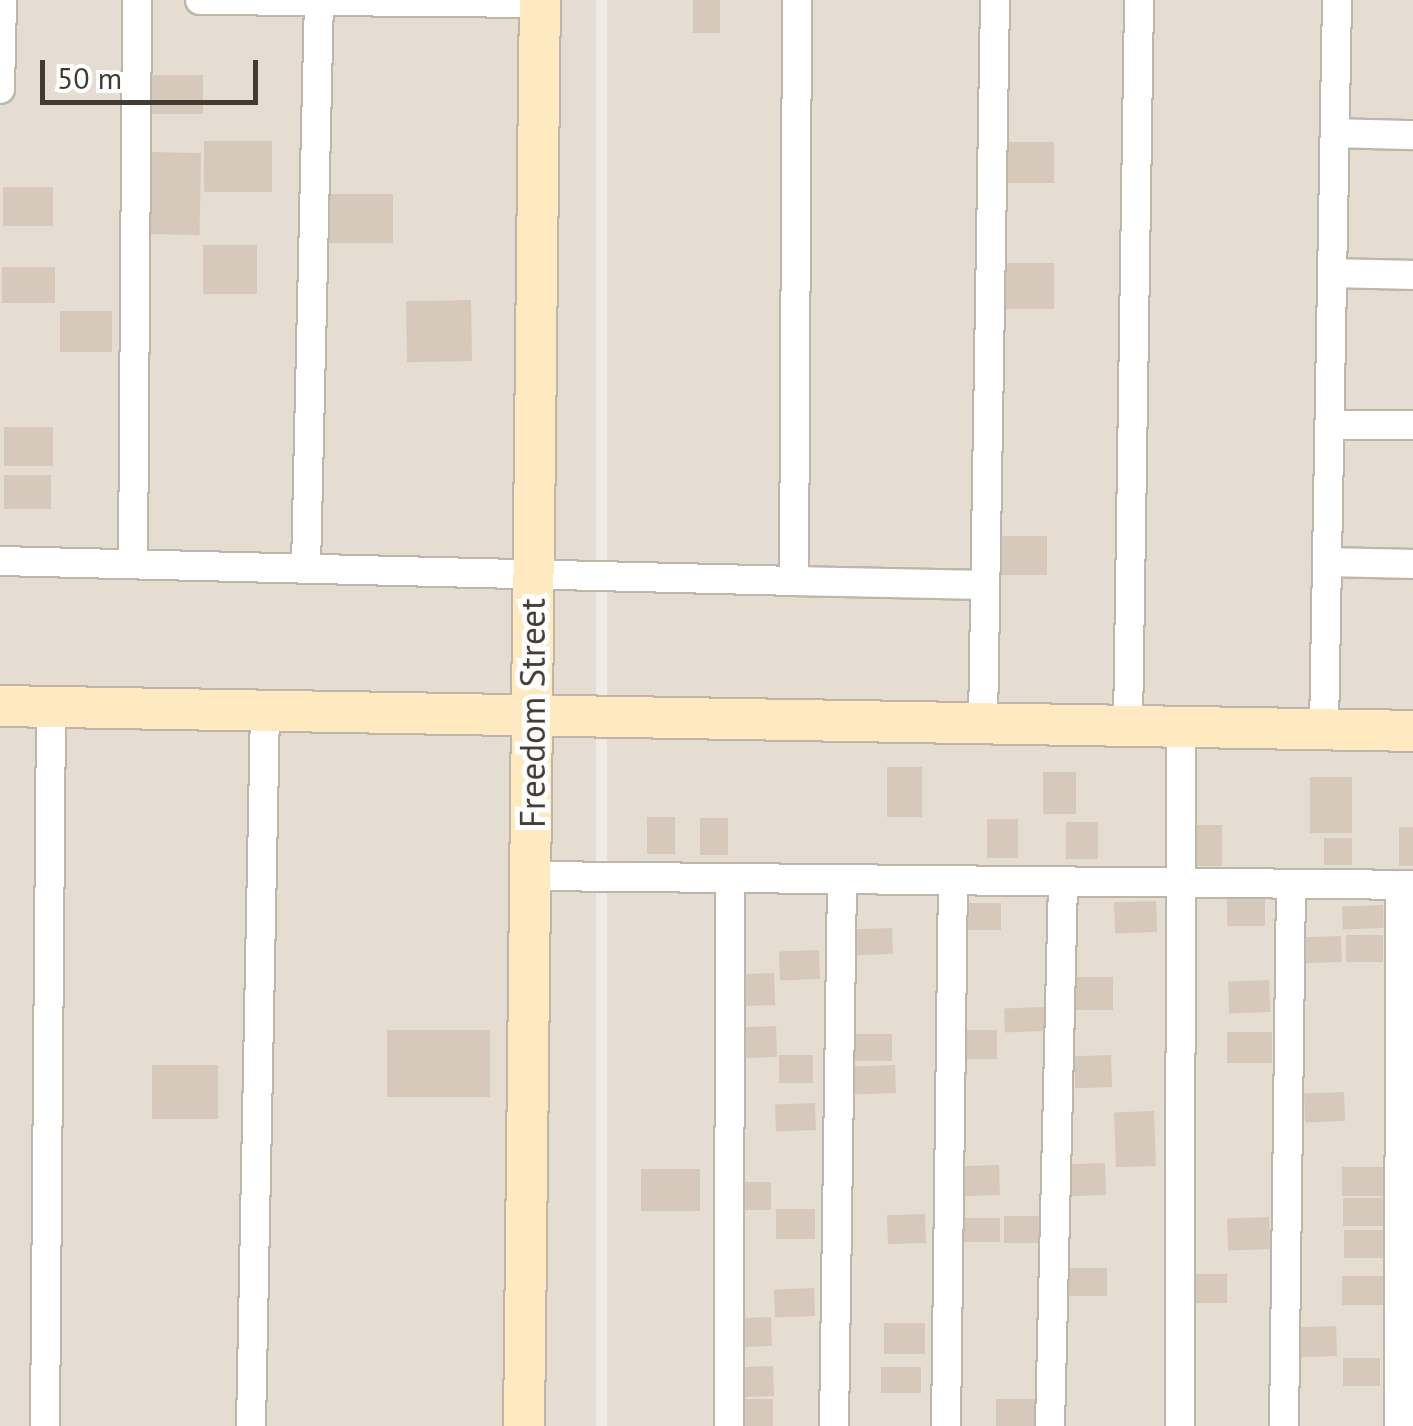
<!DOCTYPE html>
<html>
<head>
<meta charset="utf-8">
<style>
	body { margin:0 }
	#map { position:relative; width:1413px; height:1426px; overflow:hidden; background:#f1ece3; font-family:"PT Sans",sans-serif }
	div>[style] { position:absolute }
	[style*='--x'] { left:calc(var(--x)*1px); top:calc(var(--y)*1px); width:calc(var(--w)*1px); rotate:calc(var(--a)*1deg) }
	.residential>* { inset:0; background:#e5ddd1; transform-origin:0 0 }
	.building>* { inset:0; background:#d6c9bb; transform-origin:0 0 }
	.roads { filter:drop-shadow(2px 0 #c0b5a9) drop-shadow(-2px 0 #c0b5a9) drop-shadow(0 2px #c0b5a9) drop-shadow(0 -2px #c0b5a9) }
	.street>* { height:28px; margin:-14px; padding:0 14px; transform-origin:14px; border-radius:14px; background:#fff }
	.secondary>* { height:40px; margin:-20px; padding:0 20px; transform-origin:20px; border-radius:20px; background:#fee9c0 }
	span { translate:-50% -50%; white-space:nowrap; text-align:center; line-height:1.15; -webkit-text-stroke:10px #fff; paint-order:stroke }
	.street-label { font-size:35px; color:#433b33 }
	.scale { position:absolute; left:40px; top:60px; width:218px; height:45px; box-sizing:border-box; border:5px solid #433b33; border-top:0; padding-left:12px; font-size:30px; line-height:35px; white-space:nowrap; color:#433b33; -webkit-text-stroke:8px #fff; paint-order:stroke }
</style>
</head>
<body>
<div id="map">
	<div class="residential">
		<div style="left:0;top:0;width:596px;height:1426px"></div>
		<div style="left:607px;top:0;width:806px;height:1426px"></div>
	</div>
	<div class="building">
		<div style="left:693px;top:0;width:27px;height:33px"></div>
		<div style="left:149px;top:75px;width:54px;height:39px"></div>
		<div style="left:272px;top:141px;width:51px;height:68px;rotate:90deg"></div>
		<div style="left:1054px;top:142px;width:41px;height:53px;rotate:90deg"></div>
		<div style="left:201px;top:153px;width:82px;height:54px;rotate:91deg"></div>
		<div style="left:53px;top:187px;width:39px;height:50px;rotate:90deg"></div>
		<div style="left:321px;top:194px;width:72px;height:49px"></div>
		<div style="left:257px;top:245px;width:49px;height:54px;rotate:90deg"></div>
		<div style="left:1002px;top:263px;width:52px;height:46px"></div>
		<div style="left:55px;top:267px;width:36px;height:53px;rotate:90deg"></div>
		<div style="left:471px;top:300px;width:61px;height:65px;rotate:89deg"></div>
		<div style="left:60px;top:311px;width:52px;height:41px"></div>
		<div style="left:4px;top:427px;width:49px;height:39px"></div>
		<div style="left:51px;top:475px;width:34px;height:47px;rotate:90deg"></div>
		<div style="left:998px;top:536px;width:49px;height:39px"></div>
		<div style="left:887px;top:767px;width:35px;height:50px"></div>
		<div style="left:1043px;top:772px;width:33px;height:42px"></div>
		<div style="left:1352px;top:777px;width:56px;height:42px;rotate:90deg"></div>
		<div style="left:647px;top:817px;width:28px;height:37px"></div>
		<div style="left:700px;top:818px;width:28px;height:37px"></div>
		<div style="left:987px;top:819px;width:31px;height:39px"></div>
		<div style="left:1066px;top:822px;width:32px;height:37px"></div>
		<div style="left:1192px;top:825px;width:30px;height:41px"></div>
		<div style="left:1399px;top:827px;width:14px;height:39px"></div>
		<div style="left:1324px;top:838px;width:28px;height:27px"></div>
		<div style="left:1265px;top:898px;width:28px;height:38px;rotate:90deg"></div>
		<div style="left:1156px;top:901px;width:31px;height:42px;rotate:88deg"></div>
		<div style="left:1001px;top:903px;width:27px;height:35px;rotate:90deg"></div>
		<div style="left:1383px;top:905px;width:23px;height:41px;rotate:88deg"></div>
		<div style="left:892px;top:928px;width:26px;height:37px;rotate:88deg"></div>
		<div style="left:1383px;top:935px;width:27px;height:37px;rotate:90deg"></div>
		<div style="left:1341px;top:936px;width:26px;height:38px;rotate:88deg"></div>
		<div style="left:819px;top:950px;width:29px;height:40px;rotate:88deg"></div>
		<div style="left:774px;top:973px;width:32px;height:37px;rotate:88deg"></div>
		<div style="left:1113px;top:977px;width:33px;height:43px;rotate:90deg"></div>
		<div style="left:1269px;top:980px;width:32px;height:41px;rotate:88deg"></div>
		<div style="left:1044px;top:1007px;width:24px;height:40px;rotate:88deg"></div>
		<div style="left:776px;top:1026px;width:31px;height:37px;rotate:88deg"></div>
		<div style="left:387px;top:1030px;width:103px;height:67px"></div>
		<div style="left:997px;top:1030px;width:29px;height:37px;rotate:90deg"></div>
		<div style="left:1227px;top:1032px;width:45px;height:31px"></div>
		<div style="left:853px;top:1034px;width:39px;height:27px"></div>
		<div style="left:813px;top:1055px;width:28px;height:34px;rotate:90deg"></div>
		<div style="left:1111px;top:1055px;width:32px;height:37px;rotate:88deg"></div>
		<div style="left:218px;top:1065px;width:54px;height:66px;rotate:90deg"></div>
		<div style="left:895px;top:1065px;width:28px;height:41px;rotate:88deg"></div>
		<div style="left:1344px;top:1092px;width:29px;height:40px;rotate:88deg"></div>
		<div style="left:815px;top:1103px;width:27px;height:40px;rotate:88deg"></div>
		<div style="left:1154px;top:1111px;width:55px;height:40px;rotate:88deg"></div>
		<div style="left:1105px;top:1163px;width:32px;height:36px;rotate:88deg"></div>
		<div style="left:999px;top:1165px;width:30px;height:38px;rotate:88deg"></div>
		<div style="left:1342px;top:1167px;width:41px;height:29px"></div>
		<div style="left:641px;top:1169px;width:59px;height:42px"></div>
		<div style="left:736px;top:1182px;width:35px;height:28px"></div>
		<div style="left:1384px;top:1198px;width:28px;height:41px;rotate:90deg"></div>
		<div style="left:815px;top:1209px;width:30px;height:39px;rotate:90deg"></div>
		<div style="left:925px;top:1214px;width:29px;height:38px;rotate:88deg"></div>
		<div style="left:1041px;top:1216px;width:27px;height:37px;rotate:90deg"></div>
		<div style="left:1269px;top:1217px;width:32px;height:42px;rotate:88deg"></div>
		<div style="left:1000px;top:1218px;width:24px;height:38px;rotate:90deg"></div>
		<div style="left:1385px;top:1230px;width:28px;height:41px;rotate:90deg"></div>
		<div style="left:1067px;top:1268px;width:40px;height:28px"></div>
		<div style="left:1227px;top:1274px;width:29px;height:39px;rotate:90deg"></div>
		<div style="left:1384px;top:1276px;width:29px;height:42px;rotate:90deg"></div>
		<div style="left:814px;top:1288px;width:28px;height:40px;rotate:88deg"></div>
		<div style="left:771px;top:1317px;width:29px;height:36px;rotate:88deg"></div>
		<div style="left:925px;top:1323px;width:31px;height:41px;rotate:90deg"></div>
		<div style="left:1336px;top:1326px;width:30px;height:40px;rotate:88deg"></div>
		<div style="left:1380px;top:1358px;width:28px;height:37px;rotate:90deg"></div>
		<div style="left:773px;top:1366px;width:30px;height:41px;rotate:88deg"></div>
		<div style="left:881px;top:1367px;width:40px;height:26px"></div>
		<div style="left:773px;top:1399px;width:27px;height:38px;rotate:90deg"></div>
		<div style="left:996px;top:1399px;width:39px;height:27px"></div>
	</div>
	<div class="roads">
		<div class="street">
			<div style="--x:200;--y:0;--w:340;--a:0.5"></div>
			<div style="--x:0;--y:89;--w:89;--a:-88.7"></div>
			<div style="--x:1335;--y:133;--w:78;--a:1.5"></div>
			<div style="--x:1333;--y:273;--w:80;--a:1.4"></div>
			<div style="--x:1330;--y:425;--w:83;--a:0"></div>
			<div style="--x:0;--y:561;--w:794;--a:1.44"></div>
			<div style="--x:794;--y:581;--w:581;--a:-89.7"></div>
			<div style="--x:1327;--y:562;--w:86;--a:1.3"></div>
			<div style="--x:133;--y:564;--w:564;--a:-89.59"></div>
			<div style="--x:306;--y:567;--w:567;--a:-88.69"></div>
			<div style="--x:794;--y:581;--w:190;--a:1.2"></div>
			<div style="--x:983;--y:723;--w:723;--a:-89.05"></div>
			<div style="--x:1128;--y:725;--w:725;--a:-89.13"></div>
			<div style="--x:1324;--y:729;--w:729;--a:-88.98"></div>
			<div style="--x:531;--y:876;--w:882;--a:0.58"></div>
			<div style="--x:45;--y:1426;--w:719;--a:-89.52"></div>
			<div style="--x:251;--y:1426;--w:714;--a:-88.88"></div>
			<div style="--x:729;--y:1426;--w:548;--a:-89.9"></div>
			<div style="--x:834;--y:1426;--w:547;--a:-89.16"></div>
			<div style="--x:946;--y:1426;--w:546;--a:-89.27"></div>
			<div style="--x:1050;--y:1426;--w:545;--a:-88.63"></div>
			<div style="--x:1180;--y:1426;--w:700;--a:-89.92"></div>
			<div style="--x:1284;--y:1426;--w:542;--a:-89.26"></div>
			<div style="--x:1399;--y:1426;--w:541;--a:-89.89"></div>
		</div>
		<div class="secondary">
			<div style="--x:0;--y:706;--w:1413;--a:1.01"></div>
			<div style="--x:524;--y:1426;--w:1426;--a:-89.36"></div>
		</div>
	</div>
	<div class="street-label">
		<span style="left:532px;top:713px;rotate:-90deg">Freedom Street</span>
	</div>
	<div class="scale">50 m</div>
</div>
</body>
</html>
